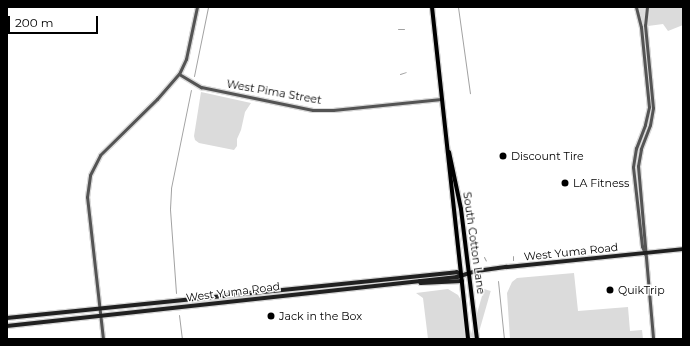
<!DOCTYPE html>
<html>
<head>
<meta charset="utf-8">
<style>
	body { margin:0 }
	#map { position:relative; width:690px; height:346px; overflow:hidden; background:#fff; font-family:Montserrat,sans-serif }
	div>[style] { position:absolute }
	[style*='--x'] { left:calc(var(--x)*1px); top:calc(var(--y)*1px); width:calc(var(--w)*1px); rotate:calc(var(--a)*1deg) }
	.green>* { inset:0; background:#dbdbdb; transform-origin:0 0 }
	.stream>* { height:1px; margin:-0.5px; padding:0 0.5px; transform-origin:0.5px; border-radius:0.5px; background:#a2a2a2 }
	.roads { filter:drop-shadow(1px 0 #dbdbdb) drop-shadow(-1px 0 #dbdbdb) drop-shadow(0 1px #dbdbdb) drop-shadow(0 -1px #dbdbdb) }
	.tertiary>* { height:3px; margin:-1.5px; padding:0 1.5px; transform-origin:1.5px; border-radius:1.5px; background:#545454 }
	.secondary>* { height:3.5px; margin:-1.75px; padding:0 1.75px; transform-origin:1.75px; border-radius:1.75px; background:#212121 }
	.primary>* { height:4px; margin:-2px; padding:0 2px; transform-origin:2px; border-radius:2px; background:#000 }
	.dots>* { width:11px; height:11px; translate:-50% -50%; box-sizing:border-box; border:2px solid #fff; border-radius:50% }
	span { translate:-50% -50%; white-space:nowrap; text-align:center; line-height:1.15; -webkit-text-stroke:3px #fff; paint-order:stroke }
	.street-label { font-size:11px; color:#000 }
	.poi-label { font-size:11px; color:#000 }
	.left { translate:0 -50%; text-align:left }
	.frame { position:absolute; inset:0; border:8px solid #000; pointer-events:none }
	.scale { position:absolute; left:8px; top:16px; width:90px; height:18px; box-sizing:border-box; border:2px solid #000; border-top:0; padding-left:5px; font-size:12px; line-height:14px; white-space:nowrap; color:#000; -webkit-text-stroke:3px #fff; paint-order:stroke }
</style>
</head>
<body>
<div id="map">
	<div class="green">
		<div style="clip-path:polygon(637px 7px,645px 7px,644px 22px,647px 57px,642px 25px)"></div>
		<div style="clip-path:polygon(650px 7px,683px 7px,683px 25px,668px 31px,663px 24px,648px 26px)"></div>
		<div style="clip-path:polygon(201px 92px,251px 103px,245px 112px,241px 130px,237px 139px,237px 146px,234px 150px,199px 143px,195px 140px,194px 136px)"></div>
		<div style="clip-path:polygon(574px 273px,578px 311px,628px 307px,630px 331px,642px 330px,643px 339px,510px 339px,507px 293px,512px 282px,517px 278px)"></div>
		<div style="clip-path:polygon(448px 289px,458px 295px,462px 302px,465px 339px,428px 339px,423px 298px,416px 293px)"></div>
		<div style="left:484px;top:289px;width:7px;height:50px;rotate:16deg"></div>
	</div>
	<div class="stream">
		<div style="--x:458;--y:7;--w:87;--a:82.1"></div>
		<div style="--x:398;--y:29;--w:6;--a:0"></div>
		<div style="--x:400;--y:74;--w:6;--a:-18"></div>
		<div style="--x:194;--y:76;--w:70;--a:-78.5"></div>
		<div style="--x:582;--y:248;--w:3;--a:90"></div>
		<div style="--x:538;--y:253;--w:4;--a:76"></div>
		<div style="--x:484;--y:257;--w:4;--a:63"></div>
		<div style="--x:513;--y:260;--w:4;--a:-90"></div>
		<div style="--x:498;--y:281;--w:58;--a:84.1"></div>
		<div style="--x:176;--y:293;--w:84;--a:-94.1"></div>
		<div style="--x:170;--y:209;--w:21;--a:-87"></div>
		<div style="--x:171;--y:188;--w:100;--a:-78.5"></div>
		<div style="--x:179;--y:315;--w:24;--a:83"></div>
	</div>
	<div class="roads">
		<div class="tertiary">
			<div style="--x:636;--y:7;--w:21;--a:76"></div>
			<div style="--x:641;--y:27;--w:80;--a:84.3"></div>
			<div style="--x:649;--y:107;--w:18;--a:103"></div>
			<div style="--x:645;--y:125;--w:25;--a:111"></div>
			<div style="--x:636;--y:148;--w:19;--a:99"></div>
			<div style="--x:633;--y:167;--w:80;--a:83.5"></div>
			<div style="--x:642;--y:246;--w:9;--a:69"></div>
			<div style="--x:647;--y:7;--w:18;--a:96"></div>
			<div style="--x:645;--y:25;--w:83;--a:84.5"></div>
			<div style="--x:653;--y:108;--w:17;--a:100"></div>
			<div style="--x:650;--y:125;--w:26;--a:111"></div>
			<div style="--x:641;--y:149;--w:17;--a:100"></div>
			<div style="--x:638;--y:166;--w:174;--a:85"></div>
			<div style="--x:179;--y:74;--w:26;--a:31"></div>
			<div style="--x:201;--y:87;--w:114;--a:11.6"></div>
			<div style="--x:313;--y:110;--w:20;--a:0"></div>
			<div style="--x:333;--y:110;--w:109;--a:-5.8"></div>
			<div style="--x:103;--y:339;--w:143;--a:-96.4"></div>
			<div style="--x:87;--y:197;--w:22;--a:-82"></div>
			<div style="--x:90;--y:175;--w:22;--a:-63"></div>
			<div style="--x:100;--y:155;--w:80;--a:-44.5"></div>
			<div style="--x:157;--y:99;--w:33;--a:-49"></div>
			<div style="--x:179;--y:74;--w:17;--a:-65"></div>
			<div style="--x:186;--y:59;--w:53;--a:-78.1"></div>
		</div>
		<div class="secondary">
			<div style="--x:420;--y:281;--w:2;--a:63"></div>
			<div style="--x:421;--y:283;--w:41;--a:-2.8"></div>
			<div style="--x:7;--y:318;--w:452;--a:-5.8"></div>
			<div style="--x:457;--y:272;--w:4;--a:27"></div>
			<div style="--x:7;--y:326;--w:453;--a:-6.2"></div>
			<div style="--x:457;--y:277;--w:21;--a:-17"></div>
			<div style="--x:477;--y:271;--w:30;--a:-8"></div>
			<div style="--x:507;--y:267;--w:177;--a:-5.8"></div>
		</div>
		<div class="primary">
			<div style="--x:432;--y:7;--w:334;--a:83.8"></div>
			<div style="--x:449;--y:152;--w:58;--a:78.1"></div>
			<div style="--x:461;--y:209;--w:131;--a:83"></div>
		</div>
	</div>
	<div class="dots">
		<div style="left:503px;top:156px;background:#000"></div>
		<div style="left:565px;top:183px;background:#000"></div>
		<div style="left:610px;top:290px;background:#000"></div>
		<div style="left:271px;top:316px;background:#000"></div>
	</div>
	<div class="street-label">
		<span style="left:274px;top:92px;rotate:10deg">West Pima Street</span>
		<span style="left:474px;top:243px;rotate:82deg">South Cotton Lane</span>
		<span style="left:571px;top:252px;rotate:-6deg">West Yuma Road</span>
		<span style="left:233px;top:292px;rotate:-7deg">West Yuma Road</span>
	</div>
	<div class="poi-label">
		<span class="left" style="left:511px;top:156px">Discount Tire</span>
		<span class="left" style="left:573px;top:183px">LA Fitness</span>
		<span class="left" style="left:618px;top:290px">QuikTrip</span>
		<span class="left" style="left:279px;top:316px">Jack in the Box</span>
	</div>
	<div class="frame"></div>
	<div class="scale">200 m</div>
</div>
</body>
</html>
